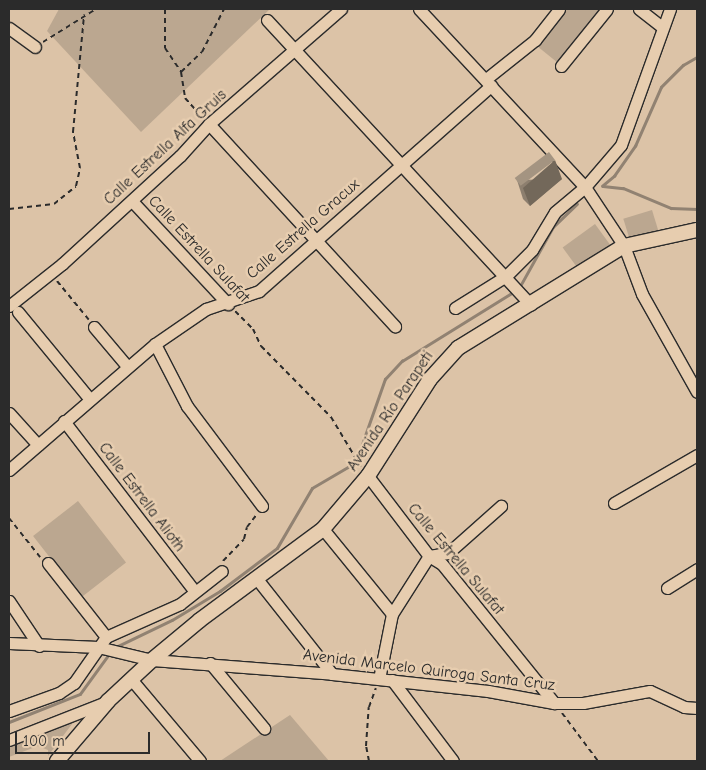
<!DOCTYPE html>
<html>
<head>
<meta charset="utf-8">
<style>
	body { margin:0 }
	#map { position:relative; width:706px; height:770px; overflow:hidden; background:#dcc3a7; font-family:"Comic Neue",sans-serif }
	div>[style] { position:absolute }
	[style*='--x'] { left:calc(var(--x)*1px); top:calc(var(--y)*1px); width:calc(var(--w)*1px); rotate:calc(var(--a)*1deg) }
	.green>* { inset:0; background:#bba790; transform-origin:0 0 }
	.stream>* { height:2.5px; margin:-1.25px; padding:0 1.25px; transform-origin:1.25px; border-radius:1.25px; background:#918272 }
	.path>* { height:2px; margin-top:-1px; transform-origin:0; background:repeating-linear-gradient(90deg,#2b2b2b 0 5px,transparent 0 9px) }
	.roads { filter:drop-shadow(1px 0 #2b2b2b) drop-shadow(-1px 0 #2b2b2b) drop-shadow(0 1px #2b2b2b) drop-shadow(0 -1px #2b2b2b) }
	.minor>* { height:11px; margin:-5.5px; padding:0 5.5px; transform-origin:5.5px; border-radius:5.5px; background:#e7cdaf }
	.major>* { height:14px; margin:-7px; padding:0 7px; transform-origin:7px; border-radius:7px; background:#e7cdaf }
	.wall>* { inset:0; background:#8d7f6f }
	.shaded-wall>* { inset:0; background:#73685a }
	.building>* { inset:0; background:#a49481; transform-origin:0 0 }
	span { translate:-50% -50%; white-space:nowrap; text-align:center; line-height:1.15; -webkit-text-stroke:5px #e7cdaf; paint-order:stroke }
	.street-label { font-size:16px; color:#2b2b2b }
	.frame { position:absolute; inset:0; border:10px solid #2b2b2b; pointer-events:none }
	.scale { position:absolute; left:15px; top:732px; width:135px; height:22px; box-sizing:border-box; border:2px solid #2b2b2b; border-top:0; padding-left:6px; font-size:15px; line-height:18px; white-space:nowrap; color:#2b2b2b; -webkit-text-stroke:4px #e7cdaf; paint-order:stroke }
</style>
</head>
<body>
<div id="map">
	<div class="green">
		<div style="clip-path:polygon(59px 9px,270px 9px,141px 132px,47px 31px)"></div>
		<div style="clip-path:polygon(567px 9px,602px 9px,558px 63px,537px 46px)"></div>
		<div style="left:652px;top:210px;width:21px;height:30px;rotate:73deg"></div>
		<div style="left:595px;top:224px;width:26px;height:40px;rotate:54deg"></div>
		<div style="left:78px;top:501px;width:78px;height:57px;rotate:52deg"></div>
		<div style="clip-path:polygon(290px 715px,329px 761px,220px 761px)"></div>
		<div style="clip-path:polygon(78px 716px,48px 756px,48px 750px,38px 746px,9px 757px,9px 745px)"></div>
	</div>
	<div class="stream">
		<div style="--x:602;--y:186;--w:16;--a:-40"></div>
		<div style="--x:614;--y:176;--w:37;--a:-55"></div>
		<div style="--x:635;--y:146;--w:64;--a:-66.2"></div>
		<div style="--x:661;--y:87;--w:31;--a:-45"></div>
		<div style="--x:683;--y:65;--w:16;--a:-30"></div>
		<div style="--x:603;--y:186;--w:20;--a:6"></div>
		<div style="--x:623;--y:188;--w:52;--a:22.6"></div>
		<div style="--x:671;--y:208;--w:26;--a:2"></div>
		<div style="--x:519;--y:288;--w:70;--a:-60.9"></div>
		<div style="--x:553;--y:227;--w:33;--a:-44"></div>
		<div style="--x:114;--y:648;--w:64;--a:-25.8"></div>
		<div style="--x:172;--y:620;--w:56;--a:-31.1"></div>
		<div style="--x:220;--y:591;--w:71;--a:-37"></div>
		<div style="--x:277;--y:548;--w:69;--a:-59.7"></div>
		<div style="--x:312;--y:488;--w:42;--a:-30.3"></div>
		<div style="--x:348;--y:467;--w:21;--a:-55"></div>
		<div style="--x:360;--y:450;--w:75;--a:-70.6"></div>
		<div style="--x:385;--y:379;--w:25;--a:-47"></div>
		<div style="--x:402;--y:361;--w:133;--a:-31.8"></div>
		<div style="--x:9;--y:722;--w:76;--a:-21.5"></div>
		<div style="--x:80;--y:694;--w:49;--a:-54.1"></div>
	</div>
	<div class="path">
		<div style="--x:165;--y:9;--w:39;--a:90"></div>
		<div style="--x:165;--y:48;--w:29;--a:56"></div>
		<div style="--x:181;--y:72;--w:26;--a:81"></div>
		<div style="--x:185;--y:98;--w:25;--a:48"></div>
		<div style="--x:43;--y:42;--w:62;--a:-31.9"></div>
		<div style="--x:181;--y:72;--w:29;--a:-44"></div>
		<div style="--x:202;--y:52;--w:48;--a:-62.9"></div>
		<div style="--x:9;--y:209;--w:45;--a:-6.3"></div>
		<div style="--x:54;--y:204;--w:28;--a:-39"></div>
		<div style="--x:76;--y:186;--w:18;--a:-77"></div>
		<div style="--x:80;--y:168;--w:37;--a:-101"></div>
		<div style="--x:73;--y:132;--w:118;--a:-84.6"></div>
		<div style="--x:57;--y:281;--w:50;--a:50.6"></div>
		<div style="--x:235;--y:311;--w:25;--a:45"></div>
		<div style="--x:253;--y:329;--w:19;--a:65"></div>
		<div style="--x:261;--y:346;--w:100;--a:45.4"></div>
		<div style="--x:331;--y:417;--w:58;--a:59"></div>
		<div style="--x:9;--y:518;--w:50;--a:51.5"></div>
		<div style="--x:223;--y:561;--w:30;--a:-46"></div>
		<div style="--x:244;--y:539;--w:12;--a:-76"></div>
		<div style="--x:247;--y:527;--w:16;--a:-52"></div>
		<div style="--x:562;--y:713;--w:60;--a:53.1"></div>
		<div style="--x:369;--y:761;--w:15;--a:-101"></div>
		<div style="--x:366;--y:746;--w:39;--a:-86"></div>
		<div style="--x:369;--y:707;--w:20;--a:-70"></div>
	</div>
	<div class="roads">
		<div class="minor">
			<div style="--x:419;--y:9;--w:243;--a:47"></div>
			<div style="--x:585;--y:187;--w:71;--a:56.5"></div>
			<div style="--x:624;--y:246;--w:51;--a:69.4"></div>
			<div style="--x:642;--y:294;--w:112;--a:60.7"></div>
			<div style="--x:639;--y:9;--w:28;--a:38"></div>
			<div style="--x:267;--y:20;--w:388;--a:47.2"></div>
			<div style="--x:9;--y:28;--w:32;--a:36"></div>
			<div style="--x:561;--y:66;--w:73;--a:-51.1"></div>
			<div style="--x:486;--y:79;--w:63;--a:-38.5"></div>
			<div style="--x:535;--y:40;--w:39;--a:-52"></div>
			<div style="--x:209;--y:124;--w:275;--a:47.4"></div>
			<div style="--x:132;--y:201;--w:141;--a:47"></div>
			<div style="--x:9;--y:306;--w:68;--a:-38.4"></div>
			<div style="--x:62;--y:264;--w:160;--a:-42.5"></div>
			<div style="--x:180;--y:156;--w:43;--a:-47.8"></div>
			<div style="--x:209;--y:124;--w:175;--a:-41.1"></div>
			<div style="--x:455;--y:308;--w:60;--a:-32.1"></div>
			<div style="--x:506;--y:276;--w:37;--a:-45"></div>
			<div style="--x:532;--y:250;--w:44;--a:-58.8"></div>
			<div style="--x:555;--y:212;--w:39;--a:-40"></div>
			<div style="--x:585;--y:187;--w:55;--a:-49.4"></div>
			<div style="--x:621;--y:145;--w:145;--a:-70.2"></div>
			<div style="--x:18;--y:312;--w:112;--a:50.5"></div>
			<div style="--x:94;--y:327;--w:51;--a:49.8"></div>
			<div style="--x:155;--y:344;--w:70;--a:62.7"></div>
			<div style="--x:187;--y:406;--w:125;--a:53.1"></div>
			<div style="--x:9;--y:413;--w:43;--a:47.8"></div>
			<div style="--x:64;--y:421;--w:215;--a:52.5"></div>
			<div style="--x:9;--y:470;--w:193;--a:-40.8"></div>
			<div style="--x:155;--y:344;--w:62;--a:-34.5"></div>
			<div style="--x:206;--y:309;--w:56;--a:-18.8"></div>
			<div style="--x:259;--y:291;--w:310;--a:-41.5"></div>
			<div style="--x:368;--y:476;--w:101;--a:52.7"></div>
			<div style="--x:429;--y:556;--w:15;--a:32"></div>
			<div style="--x:442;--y:564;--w:179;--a:51.1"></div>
			<div style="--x:614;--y:503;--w:96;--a:-30"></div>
			<div style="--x:323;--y:529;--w:109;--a:50.9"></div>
			<div style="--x:429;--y:556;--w:19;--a:-9"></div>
			<div style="--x:448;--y:553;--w:71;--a:-41.6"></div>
			<div style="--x:48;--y:563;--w:94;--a:51.9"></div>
			<div style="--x:257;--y:579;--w:121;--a:51.7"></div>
			<div style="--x:667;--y:588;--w:36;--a:-32"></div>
			<div style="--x:9;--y:601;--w:54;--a:56.3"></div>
			<div style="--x:9;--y:643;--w:89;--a:2.6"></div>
			<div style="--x:98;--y:647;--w:56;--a:13.5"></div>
			<div style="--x:152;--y:660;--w:181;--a:4.4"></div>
			<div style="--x:332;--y:674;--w:157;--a:6.2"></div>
			<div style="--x:488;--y:691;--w:67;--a:10.3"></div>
			<div style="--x:554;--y:703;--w:29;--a:0"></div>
			<div style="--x:583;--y:703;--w:68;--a:-10.2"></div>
			<div style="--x:650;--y:691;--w:38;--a:25"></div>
			<div style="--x:684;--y:707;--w:13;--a:4"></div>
			<div style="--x:210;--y:663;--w:85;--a:50.3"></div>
			<div style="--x:131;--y:679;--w:107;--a:49.9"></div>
			<div style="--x:379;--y:679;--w:66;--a:-78.7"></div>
			<div style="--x:392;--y:614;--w:69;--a:-57.5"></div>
			<div style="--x:392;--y:680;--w:101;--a:53"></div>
			<div style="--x:9;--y:711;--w:53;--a:-19.8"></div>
			<div style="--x:59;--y:693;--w:18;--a:-34"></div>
			<div style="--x:74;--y:683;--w:56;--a:-55.2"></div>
			<div style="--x:106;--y:637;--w:81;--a:-24"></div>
			<div style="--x:180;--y:604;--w:53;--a:-38.2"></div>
			<div style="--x:9;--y:740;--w:104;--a:-21.4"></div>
		</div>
		<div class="major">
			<div style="--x:57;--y:761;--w:79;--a:-49.6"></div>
			<div style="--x:108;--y:701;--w:60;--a:-43"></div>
			<div style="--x:152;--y:660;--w:62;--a:-39.8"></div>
			<div style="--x:200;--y:620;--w:153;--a:-36.5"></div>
			<div style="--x:323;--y:529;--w:70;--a:-49.7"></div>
			<div style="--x:368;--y:476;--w:115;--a:-57.4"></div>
			<div style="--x:430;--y:379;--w:42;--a:-47.9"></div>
			<div style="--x:458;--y:348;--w:195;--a:-31.6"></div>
			<div style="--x:624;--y:246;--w:75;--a:-12.4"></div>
		</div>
	</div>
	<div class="wall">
		<div style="clip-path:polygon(562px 179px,530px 206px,523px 199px,517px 180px)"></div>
	</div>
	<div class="shaded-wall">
		<div style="clip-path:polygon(555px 160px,562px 179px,530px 206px,523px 188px)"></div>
	</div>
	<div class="building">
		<div style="left:549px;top:152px;width:10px;height:43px;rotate:53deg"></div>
	</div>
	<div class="street-label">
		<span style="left:165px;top:147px;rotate:-43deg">Calle Estrella Alfa Gruis</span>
		<span style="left:303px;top:229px;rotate:-41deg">Calle Estrella Gracux</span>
		<span style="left:199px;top:249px;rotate:47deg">Calle Estrella Sulafat</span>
		<span style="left:390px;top:411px;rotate:-56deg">Avenida Río Parapeti</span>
		<span style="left:142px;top:497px;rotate:53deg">Calle Estrella Alioth</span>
		<span style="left:456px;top:559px;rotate:50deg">Calle Estrella Sulafat</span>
		<span style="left:429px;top:670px;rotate:7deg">Avenida Marcelo Quiroga Santa Cruz</span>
	</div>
	<div class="frame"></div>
	<div class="scale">100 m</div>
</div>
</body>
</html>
